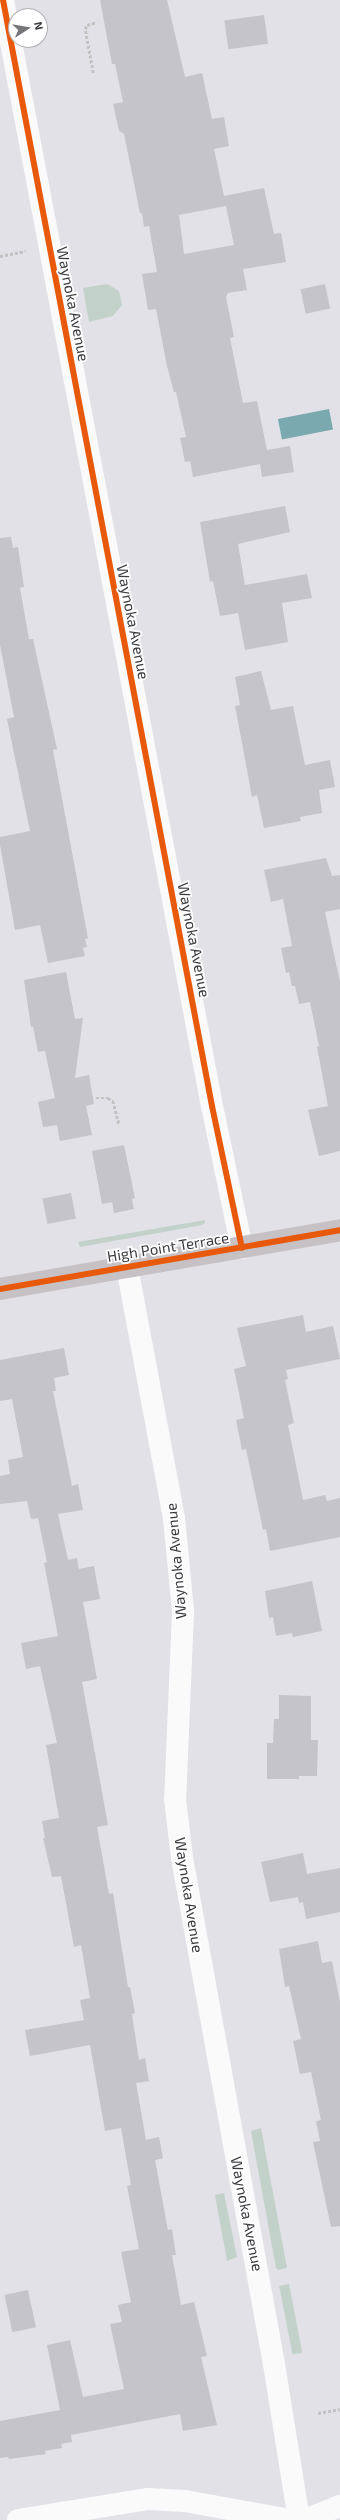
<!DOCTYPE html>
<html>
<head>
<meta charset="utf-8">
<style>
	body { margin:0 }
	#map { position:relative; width:340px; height:2520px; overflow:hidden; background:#e2e1e7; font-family:"Exo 2",sans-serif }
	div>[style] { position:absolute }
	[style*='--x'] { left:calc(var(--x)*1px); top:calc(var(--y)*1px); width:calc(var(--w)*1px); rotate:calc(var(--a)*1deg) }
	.green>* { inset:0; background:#c2d2ca; transform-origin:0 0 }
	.water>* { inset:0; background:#7aa9af; transform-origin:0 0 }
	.building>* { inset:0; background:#c5c4c9; transform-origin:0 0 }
	.path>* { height:2.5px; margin-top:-1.25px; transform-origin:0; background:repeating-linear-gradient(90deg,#c2c2c3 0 3px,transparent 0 5px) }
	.street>* { height:22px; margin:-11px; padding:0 11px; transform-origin:11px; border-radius:11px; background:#fbfafb }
	.secondary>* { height:22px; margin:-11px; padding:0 11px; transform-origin:11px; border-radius:11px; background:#c5c1c4 }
	.cycleway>* { height:6px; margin:-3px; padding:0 3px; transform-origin:3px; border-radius:3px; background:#e8590c }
	span { translate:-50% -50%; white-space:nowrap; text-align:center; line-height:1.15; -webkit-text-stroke:3.5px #fff; paint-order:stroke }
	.street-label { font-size:15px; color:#3b3a3e }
	.north { position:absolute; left:8px; top:8px; width:40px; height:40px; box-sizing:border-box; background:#fff; border:1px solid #b1b0b2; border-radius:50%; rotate:78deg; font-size:11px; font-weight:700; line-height:16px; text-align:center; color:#3b3a3e }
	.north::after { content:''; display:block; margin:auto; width:14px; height:18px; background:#757479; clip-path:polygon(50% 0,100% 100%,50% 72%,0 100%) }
</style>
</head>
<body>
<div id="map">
	<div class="green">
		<div style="clip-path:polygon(107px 284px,119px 291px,122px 305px,113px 316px,89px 322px,83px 288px)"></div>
		<div style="clip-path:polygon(205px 1220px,205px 1223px,202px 1225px,80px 1247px,78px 1242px)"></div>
		<div style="clip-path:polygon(261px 2128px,287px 2268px,278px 2270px,276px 2268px,251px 2131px)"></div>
		<div style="clip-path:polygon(224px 2193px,237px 2257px,227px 2261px,215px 2195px)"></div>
		<div style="left:289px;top:2284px;width:70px;height:10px;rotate:79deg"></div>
	</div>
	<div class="water">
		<div style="left:329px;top:409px;width:21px;height:52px;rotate:79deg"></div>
	</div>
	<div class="building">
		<div style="clip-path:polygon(evenodd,100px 0,167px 0,185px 77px,202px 73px,212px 119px,224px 117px,229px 146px,214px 149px,224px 196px,264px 188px,274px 234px,281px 233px,286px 262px,243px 269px,247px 290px,228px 293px,226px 297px,234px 337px,230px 338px,243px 403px,257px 401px,267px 450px,290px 446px,294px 472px,262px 477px,260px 464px,193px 477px,190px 461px,185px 462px,180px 438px,186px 437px,176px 392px,174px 392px,167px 366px,156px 309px,148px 310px,142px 274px,157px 272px,149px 226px,144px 227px,142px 213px,140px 213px,124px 134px,119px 131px,113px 104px,123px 102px,115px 64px,112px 64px,100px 0,226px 206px,234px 245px,184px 254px,179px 215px,226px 206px)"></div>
		<div style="left:264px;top:15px;width:29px;height:40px;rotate:82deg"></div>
		<div style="left:325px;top:284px;width:25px;height:25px;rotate:78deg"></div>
		<div style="clip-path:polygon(285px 506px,290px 532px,238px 544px,245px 585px,307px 574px,312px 598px,282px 603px,288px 642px,245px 650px,238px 613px,220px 616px,213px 581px,210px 582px,200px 522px)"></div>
		<div style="clip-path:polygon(11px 537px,13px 548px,18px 547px,24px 587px,20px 588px,29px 639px,33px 639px,57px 749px,53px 750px,88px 938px,85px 939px,87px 947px,83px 948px,85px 956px,48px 963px,40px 925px,15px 930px,0 845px,0 837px,30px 831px,7px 719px,14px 717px,0 645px,0 538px)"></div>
		<div style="clip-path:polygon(261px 671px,271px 710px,293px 706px,305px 765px,330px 760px,335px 787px,319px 790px,322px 813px,300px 817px,301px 821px,264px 828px,257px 795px,252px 797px,247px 770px,235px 706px,240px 705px,235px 677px)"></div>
		<div style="clip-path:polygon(326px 858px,332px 876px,340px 875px,340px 909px,325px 912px,340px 982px,340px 1151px,319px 1156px,308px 1110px,328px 1106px,317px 1047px,319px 1046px,310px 1002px,299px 1004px,295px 986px,292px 986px,289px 972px,286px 973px,281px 948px,292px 946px,283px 899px,271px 902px,264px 870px)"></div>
		<div style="clip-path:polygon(66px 972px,75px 1019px,83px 1018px,75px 1078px,89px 1075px,94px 1104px,86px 1106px,92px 1135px,60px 1141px,57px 1125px,43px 1127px,38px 1102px,55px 1098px,45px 1051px,38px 1052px,33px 1027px,31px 1027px,24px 980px)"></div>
		<div style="clip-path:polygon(124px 1145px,135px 1198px,132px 1199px,134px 1209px,114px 1213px,112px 1202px,102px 1204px,92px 1151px)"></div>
		<div style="left:71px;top:1193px;width:26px;height:29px;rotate:79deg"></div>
		<div style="clip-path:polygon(303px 1315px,306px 1332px,333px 1326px,340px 1359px,286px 1370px,288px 1379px,285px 1380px,294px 1423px,288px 1425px,303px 1500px,325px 1495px,327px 1501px,340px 1498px,340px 1537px,270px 1551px,266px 1529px,263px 1530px,246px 1449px,242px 1450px,236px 1420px,244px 1418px,234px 1369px,246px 1366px,237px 1328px)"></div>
		<div style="clip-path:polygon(64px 1348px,69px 1375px,54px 1378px,56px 1391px,53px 1391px,72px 1486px,78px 1484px,83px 1510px,58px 1514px,68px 1560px,77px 1558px,79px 1569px,94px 1566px,100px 1599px,83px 1602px,97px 1679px,82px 1682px,108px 1825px,97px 1827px,109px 1894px,113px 1893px,128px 1987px,130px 1987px,135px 2013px,132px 2014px,139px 2060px,145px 2058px,149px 2081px,136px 2083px,146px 2140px,159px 2137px,163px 2158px,155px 2160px,168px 2230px,172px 2229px,176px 2255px,172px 2255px,181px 2305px,194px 2302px,207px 2356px,201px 2357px,217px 2425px,183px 2431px,180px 2414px,71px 2435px,72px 2442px,61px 2444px,62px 2448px,45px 2451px,46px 2454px,9px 2459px,8px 2457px,0 2458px,0 2421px,60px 2410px,47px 2345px,70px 2340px,83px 2397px,124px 2389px,110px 2324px,122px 2322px,118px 2305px,131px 2302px,121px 2252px,139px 2249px,127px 2186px,131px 2185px,121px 2128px,105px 2131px,90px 2045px,30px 2056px,25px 2030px,84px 2020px,80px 2000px,90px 1998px,81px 1945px,74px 1947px,61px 1876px,52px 1877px,43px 1838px,45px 1838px,42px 1821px,59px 1818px,46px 1745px,57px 1743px,40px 1666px,26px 1669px,21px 1643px,58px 1636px,44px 1563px,47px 1562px,38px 1518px,31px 1519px,27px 1501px,0 1504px,0 1476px,10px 1474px,8px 1460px,23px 1457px,12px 1399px,0 1401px,0 1360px)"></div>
		<div style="clip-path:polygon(312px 1581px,322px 1631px,293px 1637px,292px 1633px,276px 1636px,273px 1617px,269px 1618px,265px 1591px)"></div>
		<div style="clip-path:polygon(279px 1695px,311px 1696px,311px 1740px,318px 1740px,317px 1776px,299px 1776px,299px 1779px,267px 1779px,267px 1743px,273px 1743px,274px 1719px,279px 1719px)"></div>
		<div style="clip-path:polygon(303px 1853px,307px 1874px,340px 1868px,340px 1912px,306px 1919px,303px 1902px,299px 1903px,298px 1897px,270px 1902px,261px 1862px)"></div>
		<div style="clip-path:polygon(318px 1941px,322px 1963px,332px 1961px,340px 2002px,340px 2226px,331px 2227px,313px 2142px,320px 2141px,316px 2121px,321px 2120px,311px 2072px,300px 2074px,293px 2041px,301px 2039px,289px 1986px,285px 1987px,279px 1949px)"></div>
		<div style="left:28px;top:2290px;width:38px;height:24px;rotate:78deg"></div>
	</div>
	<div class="path">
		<div style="--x:93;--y:73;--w:45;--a:-100.3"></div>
		<div style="--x:85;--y:29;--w:4;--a:-63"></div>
		<div style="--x:87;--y:25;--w:10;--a:-17"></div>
		<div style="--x:0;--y:256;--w:26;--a:-11"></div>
		<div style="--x:96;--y:1098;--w:12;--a:0"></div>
		<div style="--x:108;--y:1098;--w:6;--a:31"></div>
		<div style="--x:113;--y:1101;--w:24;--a:75"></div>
		<div style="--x:318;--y:2413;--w:22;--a:-10"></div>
	</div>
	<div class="street">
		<div style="--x:3;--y:0;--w:1126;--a:79.3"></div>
		<div style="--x:212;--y:1106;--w:145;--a:78.1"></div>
		<div style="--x:127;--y:1267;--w:255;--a:79.4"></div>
		<div style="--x:174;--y:1518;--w:94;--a:84.5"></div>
		<div style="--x:183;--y:1612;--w:187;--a:92.4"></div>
		<div style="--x:175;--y:1799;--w:59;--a:83.2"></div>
		<div style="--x:182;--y:1858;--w:514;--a:79.7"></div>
		<div style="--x:274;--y:2364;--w:158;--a:80.9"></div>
		<div style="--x:18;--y:2520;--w:132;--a:-9.2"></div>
		<div style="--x:148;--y:2499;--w:37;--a:3"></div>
		<div style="--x:185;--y:2501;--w:107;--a:10.3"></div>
		<div style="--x:305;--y:2520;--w:38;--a:-22"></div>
	</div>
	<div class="secondary">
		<div style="--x:0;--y:1289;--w:345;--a:-9.8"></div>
	</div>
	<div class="cycleway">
		<div style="--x:3;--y:0;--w:1126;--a:79.3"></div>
		<div style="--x:212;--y:1106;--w:145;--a:78.1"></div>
		<div style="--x:0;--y:1289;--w:345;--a:-9.8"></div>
	</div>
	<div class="street-label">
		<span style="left:73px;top:304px;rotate:79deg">Waynoka Avenue</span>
		<span style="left:133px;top:622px;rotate:79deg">Waynoka Avenue</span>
		<span style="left:194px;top:940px;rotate:79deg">Waynoka Avenue</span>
		<span style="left:168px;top:1247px;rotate:-9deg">High Point Terrace</span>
		<span style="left:176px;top:1561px;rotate:-95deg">Waynoka Avenue</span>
		<span style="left:189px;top:1895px;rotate:81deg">Waynoka Avenue</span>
		<span style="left:247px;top:2214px;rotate:79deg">Waynoka Avenue</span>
	</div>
	<div class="north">N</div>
</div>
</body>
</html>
